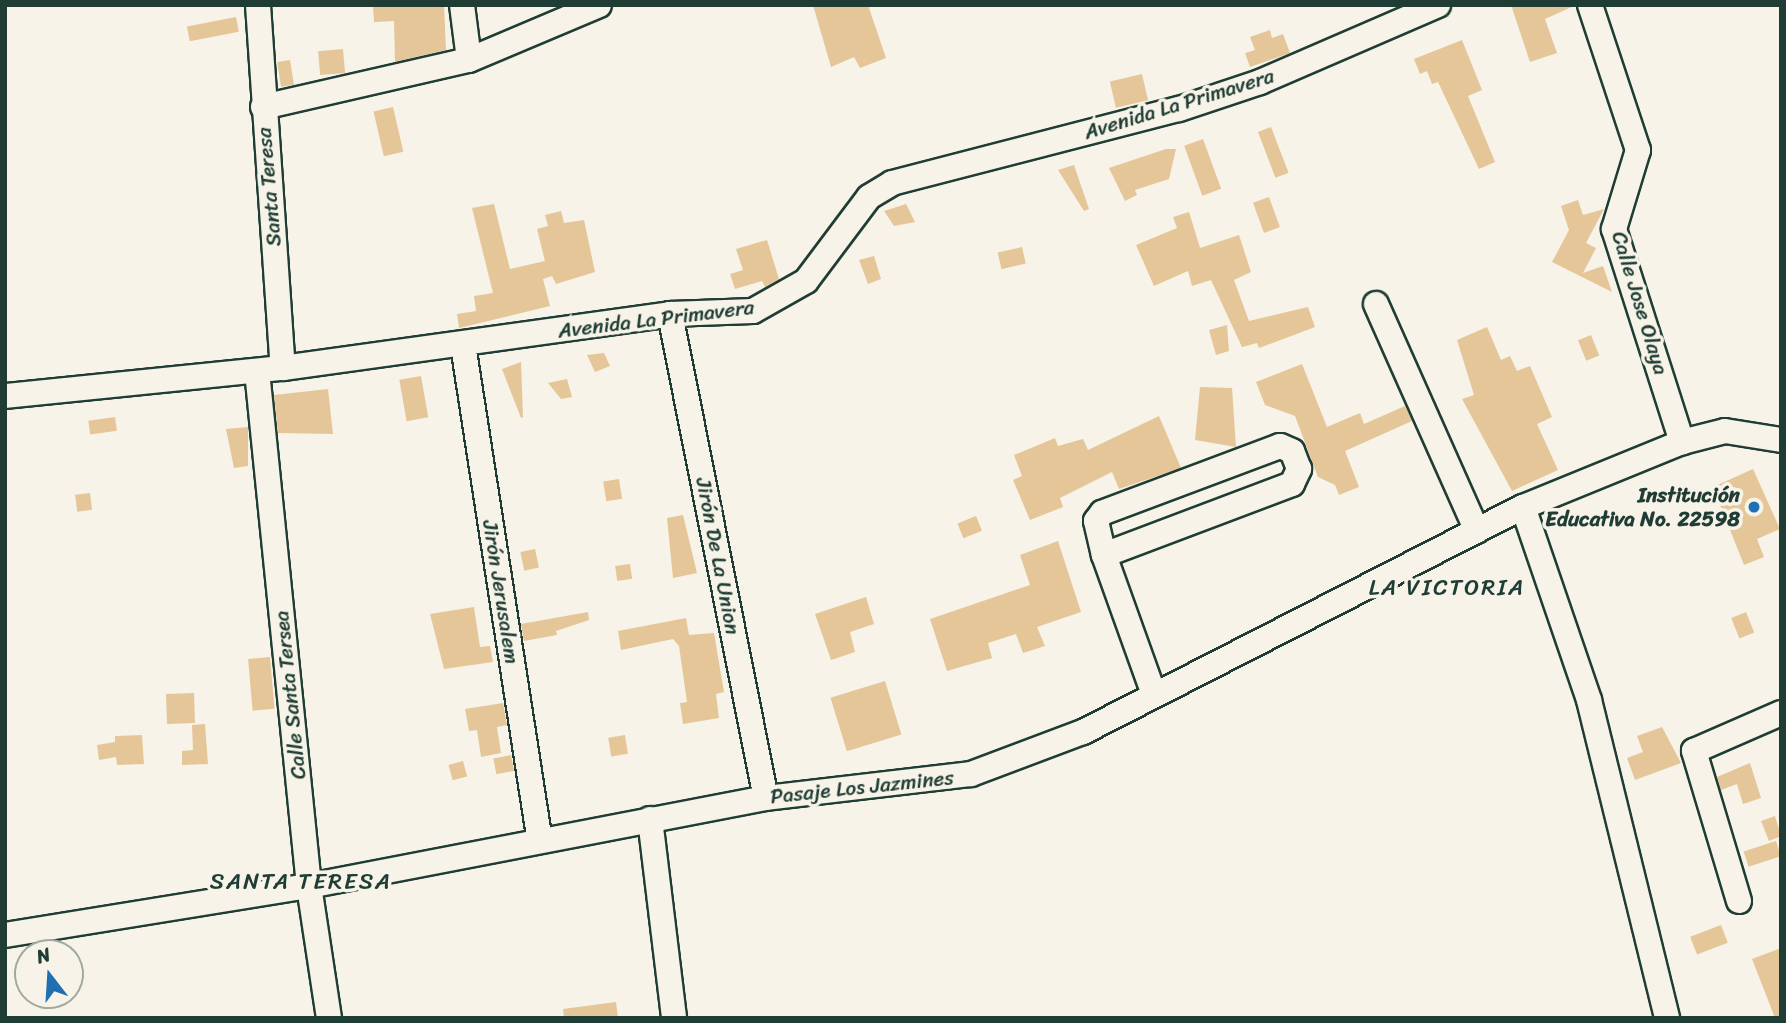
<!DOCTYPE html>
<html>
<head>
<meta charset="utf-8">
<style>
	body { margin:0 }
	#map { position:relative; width:1786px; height:1023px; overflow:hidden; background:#f7f3e8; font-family:Sriracha,sans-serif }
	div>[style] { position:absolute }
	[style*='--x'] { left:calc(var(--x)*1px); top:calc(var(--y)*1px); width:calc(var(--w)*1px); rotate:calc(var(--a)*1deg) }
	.building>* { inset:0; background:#e5c698; transform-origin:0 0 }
	.roads { filter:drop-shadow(2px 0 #1f3d34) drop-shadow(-2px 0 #1f3d34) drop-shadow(0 2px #1f3d34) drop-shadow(0 -2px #1f3d34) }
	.minor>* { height:24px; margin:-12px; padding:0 12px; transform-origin:12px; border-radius:12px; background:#f7f3e8 }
	.dots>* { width:19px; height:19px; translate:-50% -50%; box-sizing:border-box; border:4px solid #f7f3e8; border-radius:50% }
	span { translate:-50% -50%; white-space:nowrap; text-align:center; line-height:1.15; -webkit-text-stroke:7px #f7f3e8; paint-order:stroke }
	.street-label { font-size:21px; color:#1f3d34 }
	.poi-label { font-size:21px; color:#1f3d34; font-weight:700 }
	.right { translate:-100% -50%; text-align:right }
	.neighbourhood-label { font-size:23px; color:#1f3d34; letter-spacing:2px }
	.frame { position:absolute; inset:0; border:7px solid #1f3d34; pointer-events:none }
	.north { position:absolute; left:14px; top:939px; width:70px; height:70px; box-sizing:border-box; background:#f7f3e8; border:2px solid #a1aaa0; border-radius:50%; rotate:343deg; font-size:19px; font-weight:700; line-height:28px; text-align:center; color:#1f3d34 }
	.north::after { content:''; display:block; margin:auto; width:24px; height:32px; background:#1f6fb2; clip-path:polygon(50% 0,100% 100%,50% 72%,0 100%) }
</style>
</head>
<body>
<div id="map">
	<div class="building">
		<div style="clip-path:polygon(373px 5px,444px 5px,446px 50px,395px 62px,394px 21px,374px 22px)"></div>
		<div style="clip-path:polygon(813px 5px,868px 5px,886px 58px,860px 68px,854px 57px,831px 67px)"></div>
		<div style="clip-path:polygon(1511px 5px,1576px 5px,1545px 19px,1557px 53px,1530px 62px)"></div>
		<div style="left:236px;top:17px;width:15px;height:50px;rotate:79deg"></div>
		<div style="clip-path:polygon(1270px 30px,1272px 38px,1283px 34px,1290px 53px,1250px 67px,1245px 53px,1255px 50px,1250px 37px)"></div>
		<div style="clip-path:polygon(1462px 40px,1482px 90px,1468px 96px,1495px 162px,1479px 169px,1438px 82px,1432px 84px,1427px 71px,1420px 74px,1414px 59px)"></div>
		<div style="left:343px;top:49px;width:24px;height:25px;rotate:85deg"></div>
		<div style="left:290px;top:60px;width:25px;height:13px;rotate:81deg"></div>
		<div style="left:1142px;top:74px;width:27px;height:33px;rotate:77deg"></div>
		<div style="left:393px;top:107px;width:46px;height:20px;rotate:77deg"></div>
		<div style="left:1271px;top:127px;width:49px;height:14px;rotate:69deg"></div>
		<div style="left:1203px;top:139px;width:53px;height:20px;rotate:70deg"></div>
		<div style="clip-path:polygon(1166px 149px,1176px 149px,1169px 179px,1135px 190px,1137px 195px,1125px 201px,1109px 168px)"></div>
		<div style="clip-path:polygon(1074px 165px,1089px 209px,1084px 211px,1058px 170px)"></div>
		<div style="left:1269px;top:197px;width:32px;height:17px;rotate:70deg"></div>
		<div style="clip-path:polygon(1578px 200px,1583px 215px,1604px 209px,1586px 243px,1596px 248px,1583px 273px,1603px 266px,1612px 292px,1552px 262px,1569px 230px,1561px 206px)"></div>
		<div style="clip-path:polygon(494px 204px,510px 269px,545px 261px,537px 229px,548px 226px,545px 215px,561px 211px,564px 223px,584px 220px,595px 272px,556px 284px,552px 276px,543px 279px,550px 306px,459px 328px,457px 314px,476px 311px,474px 296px,493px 293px,472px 208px)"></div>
		<div style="clip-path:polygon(906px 204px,915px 222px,894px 226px,884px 211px)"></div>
		<div style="clip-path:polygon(1189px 212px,1200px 248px,1239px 235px,1251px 272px,1234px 280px,1249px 321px,1308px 307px,1315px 327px,1259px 348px,1257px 343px,1242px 347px,1211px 280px,1192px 286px,1188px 271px,1154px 286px,1136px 245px,1177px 228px,1173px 217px)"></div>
		<div style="clip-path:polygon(767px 240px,779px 279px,765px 287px,762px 281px,735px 289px,730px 274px,743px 270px,736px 249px)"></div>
		<div style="left:1022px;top:247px;width:17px;height:25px;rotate:77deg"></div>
		<div style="clip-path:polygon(874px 256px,881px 279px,868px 284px,859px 260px)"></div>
		<div style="clip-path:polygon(1227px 325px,1229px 351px,1216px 355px,1209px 330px)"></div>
		<div style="clip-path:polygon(1487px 327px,1501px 360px,1510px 356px,1517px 371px,1530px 366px,1552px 417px,1537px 424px,1558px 470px,1512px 491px,1462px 399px,1474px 395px,1457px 340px)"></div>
		<div style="left:1591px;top:335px;width:22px;height:14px;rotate:68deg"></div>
		<div style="clip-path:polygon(604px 353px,610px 366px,595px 372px,587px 355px)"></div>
		<div style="clip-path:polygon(521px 362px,523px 417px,521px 418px,502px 369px)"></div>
		<div style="clip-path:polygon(1302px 364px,1327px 427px,1360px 413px,1364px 424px,1405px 406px,1412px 421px,1345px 451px,1359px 487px,1339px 495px,1335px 485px,1318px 477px,1295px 416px,1265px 405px,1256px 382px)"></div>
		<div style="left:421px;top:376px;width:42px;height:22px;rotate:80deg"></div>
		<div style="clip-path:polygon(567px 379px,572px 397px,561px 399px,548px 383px)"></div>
		<div style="clip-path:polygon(1200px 387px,1232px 388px,1236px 447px,1195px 440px)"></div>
		<div style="clip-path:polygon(328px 389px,333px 434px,278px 433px,274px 395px)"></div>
		<div style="clip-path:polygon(1159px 416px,1181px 468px,1119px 489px,1112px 472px,1060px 498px,1063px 507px,1030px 520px,1013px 480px,1022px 476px,1014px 455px,1055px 438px,1058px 446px,1083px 439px,1088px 450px)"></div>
		<div style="left:115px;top:417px;width:14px;height:27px;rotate:82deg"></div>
		<div style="clip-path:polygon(248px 427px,248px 466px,234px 468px,226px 429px)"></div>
		<div style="clip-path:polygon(1753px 469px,1780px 529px,1757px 539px,1764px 557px,1744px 565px,1713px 487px)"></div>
		<div style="left:619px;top:479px;width:20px;height:16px;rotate:81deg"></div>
		<div style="left:90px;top:493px;width:17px;height:15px;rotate:83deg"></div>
		<div style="clip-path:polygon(683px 515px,697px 573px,673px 578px,667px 518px)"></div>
		<div style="left:976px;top:516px;width:16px;height:20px;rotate:68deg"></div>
		<div style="clip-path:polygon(1058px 541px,1081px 612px,1037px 627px,1045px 646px,1023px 653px,1016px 634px,988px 643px,992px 658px,947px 671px,930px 619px,1030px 585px,1020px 555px)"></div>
		<div style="left:535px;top:549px;width:19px;height:15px;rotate:78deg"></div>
		<div style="left:630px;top:564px;width:15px;height:15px;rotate:82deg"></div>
		<div style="clip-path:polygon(866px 597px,874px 624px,850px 632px,855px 652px,831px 660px,815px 614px)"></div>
		<div style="clip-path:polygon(474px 607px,480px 647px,490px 646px,493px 662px,444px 669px,430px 614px)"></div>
		<div style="clip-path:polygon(588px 612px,589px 620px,556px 631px,557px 635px,524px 641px,521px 624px)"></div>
		<div style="left:1746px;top:612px;width:22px;height:16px;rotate:68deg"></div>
		<div style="clip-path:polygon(686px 618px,689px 635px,714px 633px,724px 692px,716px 694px,719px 718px,683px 724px,680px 703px,687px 702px,679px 646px,673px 639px,621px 650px,618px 631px)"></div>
		<div style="left:270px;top:657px;width:52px;height:22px;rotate:85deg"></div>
		<div style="left:885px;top:681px;width:56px;height:57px;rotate:73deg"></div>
		<div style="left:194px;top:693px;width:30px;height:28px;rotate:88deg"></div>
		<div style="clip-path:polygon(503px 703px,507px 725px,497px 727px,501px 753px,481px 757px,477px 730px,469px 731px,465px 709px)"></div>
		<div style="clip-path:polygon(205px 724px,208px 764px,182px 765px,182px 751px,193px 750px,192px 725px)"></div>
		<div style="clip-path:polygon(1662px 727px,1681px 763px,1635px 780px,1627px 758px,1643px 752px,1637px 736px)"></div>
		<div style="clip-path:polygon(142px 735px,144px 764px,117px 765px,116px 757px,99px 760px,97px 745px,115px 742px,115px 736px)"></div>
		<div style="left:625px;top:735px;width:19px;height:17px;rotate:81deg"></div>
		<div style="left:511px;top:755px;width:16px;height:18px;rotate:79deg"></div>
		<div style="left:463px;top:761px;width:16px;height:15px;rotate:75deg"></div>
		<div style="clip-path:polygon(1750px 763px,1761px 798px,1743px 804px,1737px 784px,1721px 790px,1717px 777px)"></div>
		<div style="clip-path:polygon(1775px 816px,1781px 836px,1769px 841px,1761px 821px)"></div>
		<div style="left:1776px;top:841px;width:16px;height:34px;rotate:72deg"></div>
		<div style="left:1721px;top:925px;width:19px;height:33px;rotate:69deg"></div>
		<div style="clip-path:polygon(1781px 948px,1781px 1018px,1775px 1018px,1752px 959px)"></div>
		<div style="clip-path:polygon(616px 1002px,618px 1018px,564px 1018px,563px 1009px)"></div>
	</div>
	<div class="roads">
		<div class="minor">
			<div style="--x:258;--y:5;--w:364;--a:86.1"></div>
			<div style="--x:462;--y:5;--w:55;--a:82.7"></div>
			<div style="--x:1590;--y:5;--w:153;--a:71.7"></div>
			<div style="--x:1638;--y:150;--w:83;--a:106.9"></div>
			<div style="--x:1614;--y:229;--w:224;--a:72.3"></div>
			<div style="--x:263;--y:107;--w:211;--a:-12.9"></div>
			<div style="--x:469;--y:60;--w:141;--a:-22.9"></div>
			<div style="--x:1376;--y:304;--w:248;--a:66"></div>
			<div style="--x:670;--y:314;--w:493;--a:78.8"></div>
			<div style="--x:463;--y:345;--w:499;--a:81.2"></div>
			<div style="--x:257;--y:371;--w:518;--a:84.23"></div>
			<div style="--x:309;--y:886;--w:134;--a:81.4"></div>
			<div style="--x:5;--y:396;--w:279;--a:-5.8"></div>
			<div style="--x:283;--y:368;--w:391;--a:-7.9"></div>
			<div style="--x:670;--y:314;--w:83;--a:-2.1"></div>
			<div style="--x:753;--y:311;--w:61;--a:-29.5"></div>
			<div style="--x:806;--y:281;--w:105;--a:-53.1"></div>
			<div style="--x:869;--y:197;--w:27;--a:-31"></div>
			<div style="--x:892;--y:183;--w:296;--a:-14.5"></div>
			<div style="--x:1179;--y:109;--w:85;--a:-18.4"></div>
			<div style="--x:1260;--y:82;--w:194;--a:-23.4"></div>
			<div style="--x:1523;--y:507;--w:204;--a:71.1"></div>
			<div style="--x:1589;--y:700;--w:327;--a:76.2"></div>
			<div style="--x:1104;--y:555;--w:201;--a:-20.7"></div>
			<div style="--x:1292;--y:484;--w:17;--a:-65"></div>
			<div style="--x:1299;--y:469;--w:19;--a:-111"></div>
			<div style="--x:1292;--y:451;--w:13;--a:-157"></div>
			<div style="--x:1280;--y:446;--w:190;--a:159.4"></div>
			<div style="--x:1102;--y:513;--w:10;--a:127"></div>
			<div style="--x:1096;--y:521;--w:35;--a:77"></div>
			<div style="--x:1104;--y:555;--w:145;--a:70.3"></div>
			<div style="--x:650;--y:819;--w:200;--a:83.1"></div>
			<div style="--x:1739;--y:901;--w:157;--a:-106.7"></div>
			<div style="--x:1694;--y:751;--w:95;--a:-23.6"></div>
			<div style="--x:5;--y:935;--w:308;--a:-9.2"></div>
			<div style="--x:309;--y:886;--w:465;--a:-10.9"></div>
			<div style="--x:766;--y:798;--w:206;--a:-6.7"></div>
			<div style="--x:971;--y:774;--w:120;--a:-20.6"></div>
			<div style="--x:1083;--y:732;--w:494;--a:-27.1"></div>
			<div style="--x:1523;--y:507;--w:172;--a:-22.2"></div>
			<div style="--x:1682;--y:442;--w:44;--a:-14.3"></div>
			<div style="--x:1725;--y:431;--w:57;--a:9.1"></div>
		</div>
	</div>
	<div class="dots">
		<div style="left:1754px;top:507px;background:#1f6fb2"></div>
	</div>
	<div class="street-label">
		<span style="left:1179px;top:104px;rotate:-17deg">Avenida La Primavera</span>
		<span style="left:269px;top:187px;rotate:-95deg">Santa Teresa</span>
		<span style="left:1640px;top:303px;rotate:73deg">Calle Jose Olaya</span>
		<span style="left:656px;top:319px;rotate:-7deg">Avenida La Primavera</span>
		<span style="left:718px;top:556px;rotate:79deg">Jirón De La Union</span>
		<span style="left:501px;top:592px;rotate:81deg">Jirón Jerusalem</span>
		<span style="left:290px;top:695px;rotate:-96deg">Calle Santa Tersea</span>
		<span style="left:862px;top:787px;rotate:-6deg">Pasaje Los Jazmines</span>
	</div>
	<div class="poi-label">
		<span class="right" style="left:1740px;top:507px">Institución<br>Educativa No. 22598</span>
	</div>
	<div class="neighbourhood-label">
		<span style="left:1447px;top:588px">LA VICTORIA</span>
		<span style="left:301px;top:882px">SANTA TERESA</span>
	</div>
	<div class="frame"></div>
	<div class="north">N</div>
</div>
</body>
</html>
